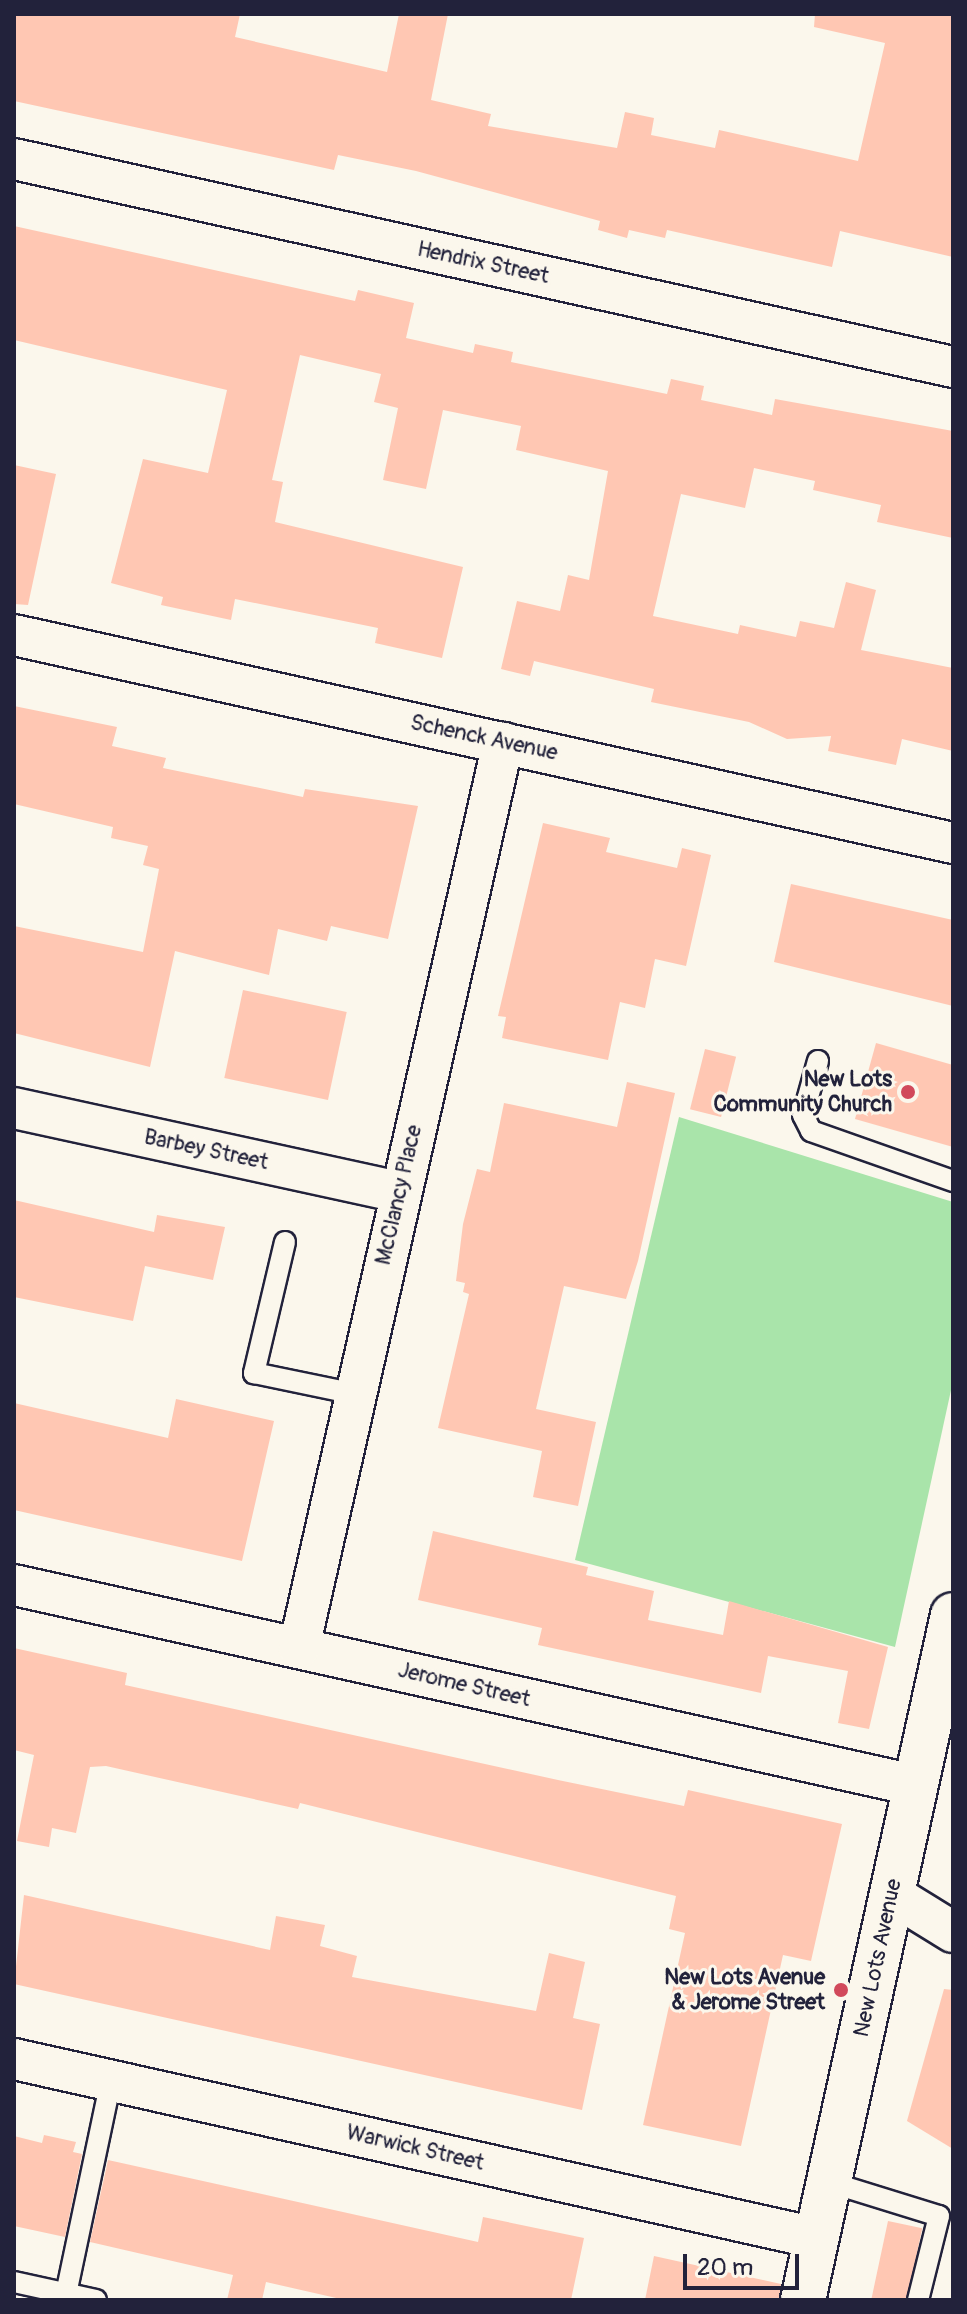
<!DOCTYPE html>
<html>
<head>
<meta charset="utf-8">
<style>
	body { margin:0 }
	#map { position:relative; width:967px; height:2314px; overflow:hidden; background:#fbf7ec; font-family:Pangolin,sans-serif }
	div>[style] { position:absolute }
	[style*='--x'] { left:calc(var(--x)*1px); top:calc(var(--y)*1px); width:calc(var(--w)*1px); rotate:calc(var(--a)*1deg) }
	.green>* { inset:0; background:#a9e4aa }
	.building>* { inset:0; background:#ffc7b3; transform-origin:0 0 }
	.roads { filter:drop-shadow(2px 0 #22223b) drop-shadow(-2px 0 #22223b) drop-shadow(0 2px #22223b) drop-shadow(0 -2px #22223b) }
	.lane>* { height:20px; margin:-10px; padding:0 10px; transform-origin:10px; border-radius:10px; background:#fbf7ec }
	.street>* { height:40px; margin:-20px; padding:0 20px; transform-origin:20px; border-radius:20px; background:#fbf7ec }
	.secondary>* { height:44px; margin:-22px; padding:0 22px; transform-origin:22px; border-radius:22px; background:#fbf7ec }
	.dots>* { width:22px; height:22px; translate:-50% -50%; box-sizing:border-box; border:4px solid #fbf7ec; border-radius:50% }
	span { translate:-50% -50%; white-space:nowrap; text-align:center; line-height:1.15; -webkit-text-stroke:6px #fbf7ec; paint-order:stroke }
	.street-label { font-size:22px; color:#22223b }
	.poi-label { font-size:22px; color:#22223b; font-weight:700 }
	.right { translate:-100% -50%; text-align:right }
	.frame { position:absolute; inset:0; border:16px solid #22223b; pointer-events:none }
	.scale { position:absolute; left:683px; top:2254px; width:116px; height:36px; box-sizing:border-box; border:4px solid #22223b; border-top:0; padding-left:10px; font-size:24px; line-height:28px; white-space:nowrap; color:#22223b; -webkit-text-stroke:6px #fbf7ec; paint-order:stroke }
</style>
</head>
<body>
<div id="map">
	<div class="green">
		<div style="clip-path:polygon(679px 1117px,953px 1202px,953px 1381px,895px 1647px,575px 1560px)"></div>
	</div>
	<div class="building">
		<div style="clip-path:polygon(14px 14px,240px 14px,235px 37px,387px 72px,399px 14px,448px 14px,431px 100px,491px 114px,488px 126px,617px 148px,625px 112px,654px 118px,651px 135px,715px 148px,719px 130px,858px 161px,885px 43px,814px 27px,815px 14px,953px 14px,953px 257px,840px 231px,832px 267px,667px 230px,665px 238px,629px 230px,627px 238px,598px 230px,600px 221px,416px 171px,338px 155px,334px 170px,14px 101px)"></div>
		<div style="clip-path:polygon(14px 226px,355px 301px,358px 290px,414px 303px,406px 338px,473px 353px,475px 344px,513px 352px,511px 362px,667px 394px,671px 379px,704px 386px,701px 400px,772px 415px,775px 399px,953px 431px,953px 538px,877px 522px,881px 505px,813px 490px,815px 481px,754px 468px,745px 508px,681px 494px,653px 616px,738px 634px,740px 625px,796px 637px,800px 621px,834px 628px,846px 582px,876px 590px,861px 650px,953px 668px,953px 751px,902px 739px,896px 765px,828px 751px,831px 736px,787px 739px,749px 722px,651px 702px,654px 689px,534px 661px,530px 676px,501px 669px,517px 601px,560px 611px,568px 575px,589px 580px,608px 471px,516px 450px,521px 426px,443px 410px,426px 489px,383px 480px,398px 408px,374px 402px,381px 374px,300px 355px,272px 480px,283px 482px,275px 522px,463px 567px,442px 658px,375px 643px,378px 628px,235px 599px,231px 620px,161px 605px,163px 597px,111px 583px,143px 459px,208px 473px,227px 390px,14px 340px)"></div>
		<div style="clip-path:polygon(14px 465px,56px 474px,28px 605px,14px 604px)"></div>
		<div style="clip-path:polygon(14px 706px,117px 727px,112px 746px,166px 758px,163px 768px,303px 797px,305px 789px,418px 806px,388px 939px,331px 926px,327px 941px,278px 929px,269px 975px,175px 951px,150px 1067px,14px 1033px,14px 926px,143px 952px,159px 869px,143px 865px,148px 846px,111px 838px,113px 827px,14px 804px)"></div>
		<div style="clip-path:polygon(543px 823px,610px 838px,606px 852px,677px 868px,682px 848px,711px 855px,686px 966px,655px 959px,645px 1008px,620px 1002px,608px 1060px,502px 1038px,506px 1017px,498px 1016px)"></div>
		<div style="clip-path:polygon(791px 884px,953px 920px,953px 1006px,774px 962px)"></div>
		<div style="left:243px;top:990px;width:106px;height:90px;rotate:12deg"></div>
		<div style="clip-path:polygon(876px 1043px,953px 1065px,953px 1147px,855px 1119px)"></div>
		<div style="left:705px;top:1049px;width:32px;height:62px;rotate:14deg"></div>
		<div style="clip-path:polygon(627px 1082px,675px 1093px,638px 1261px,626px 1299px,564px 1286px,536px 1409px,596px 1422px,578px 1506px,533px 1497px,542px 1451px,438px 1428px,469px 1294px,463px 1292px,465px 1283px,456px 1281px,463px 1224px,477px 1169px,490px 1172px,504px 1103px,617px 1127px)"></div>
		<div style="clip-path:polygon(14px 1200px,154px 1232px,157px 1215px,225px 1227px,213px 1280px,145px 1266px,133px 1321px,14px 1297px)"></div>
		<div style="clip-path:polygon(176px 1399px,274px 1421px,242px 1561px,14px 1510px,14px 1403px,168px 1438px)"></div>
		<div style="clip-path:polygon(433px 1531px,588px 1567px,586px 1575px,654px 1591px,648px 1620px,723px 1635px,729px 1601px,888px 1647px,869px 1729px,838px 1723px,848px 1671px,768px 1656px,761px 1693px,538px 1645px,542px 1628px,418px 1600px)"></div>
		<div style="clip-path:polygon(14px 1648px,127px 1673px,125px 1685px,558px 1780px,684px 1806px,688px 1790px,842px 1824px,811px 1961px,783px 1955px,741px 2146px,643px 2125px,685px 1933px,669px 1929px,676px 1896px,300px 1803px,298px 1809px,106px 1766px,90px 1767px,76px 1833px,52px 1828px,49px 1847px,17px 1841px,34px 1755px,14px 1750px)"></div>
		<div style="clip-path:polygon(24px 1895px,270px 1950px,276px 1916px,325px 1925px,320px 1946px,357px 1956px,352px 1977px,536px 2011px,549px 1953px,585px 1962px,573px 2018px,600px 2024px,582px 2110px,14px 1984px)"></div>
		<div style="clip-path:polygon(944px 1989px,953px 1990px,953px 2149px,907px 2121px)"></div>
		<div style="clip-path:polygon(44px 2135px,76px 2142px,73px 2152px,82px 2154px,65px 2237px,14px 2226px,14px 2136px,42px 2143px)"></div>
		<div style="clip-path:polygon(108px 2160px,478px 2242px,483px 2217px,584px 2238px,571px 2300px,345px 2300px,266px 2282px,262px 2300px,227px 2300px,233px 2275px,90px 2242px)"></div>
		<div style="left:888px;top:2221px;width:35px;height:81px;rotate:12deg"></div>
		<div style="clip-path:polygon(654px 2256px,781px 2284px,779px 2300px,645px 2300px)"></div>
	</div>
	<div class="roads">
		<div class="lane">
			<div style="--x:818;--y:1061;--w:56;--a:105.5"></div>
			<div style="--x:803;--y:1115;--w:18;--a:63"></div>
			<div style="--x:811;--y:1131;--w:151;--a:19.4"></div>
			<div style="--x:285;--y:1242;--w:135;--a:103.3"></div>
			<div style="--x:254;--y:1373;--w:103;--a:11.7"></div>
			<div style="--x:829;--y:2182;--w:115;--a:17.2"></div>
			<div style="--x:939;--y:2216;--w:87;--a:104"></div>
			<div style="--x:14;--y:2282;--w:84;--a:12.4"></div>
			<div style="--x:66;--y:2294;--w:218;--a:-78.1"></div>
		</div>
		<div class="street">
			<div style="--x:14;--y:159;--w:962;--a:12.49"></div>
			<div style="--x:14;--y:635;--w:962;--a:12.49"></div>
			<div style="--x:14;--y:1108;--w:394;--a:12.3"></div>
			<div style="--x:14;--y:1585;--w:922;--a:12.53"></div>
			<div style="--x:299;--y:1648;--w:928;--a:-77.3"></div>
			<div style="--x:893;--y:1895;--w:70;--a:31.7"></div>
			<div style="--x:14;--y:2059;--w:822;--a:12.58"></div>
		</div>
		<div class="secondary">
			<div style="--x:803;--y:2300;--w:701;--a:-77.65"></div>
		</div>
	</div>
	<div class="dots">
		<div style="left:908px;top:1092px;background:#d1495b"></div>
		<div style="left:841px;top:1990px;background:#d1495b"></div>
	</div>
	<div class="street-label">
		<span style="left:483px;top:263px;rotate:12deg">Hendrix Street</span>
		<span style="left:484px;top:738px;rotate:12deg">Schenck Avenue</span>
		<span style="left:206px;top:1150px;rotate:12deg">Barbey Street</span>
		<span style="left:399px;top:1195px;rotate:-77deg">McClancy Place</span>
		<span style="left:464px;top:1685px;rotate:13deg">Jerome Street</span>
		<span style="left:878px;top:1958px;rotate:-78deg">New Lots Avenue</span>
		<span style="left:415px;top:2148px;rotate:13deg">Warwick Street</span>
	</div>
	<div class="poi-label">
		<span class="right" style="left:892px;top:1092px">New Lots<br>Community Church</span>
		<span class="right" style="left:825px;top:1990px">New Lots Avenue<br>&amp; Jerome Street</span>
	</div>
	<div class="frame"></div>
	<div class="scale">20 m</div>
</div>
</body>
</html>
